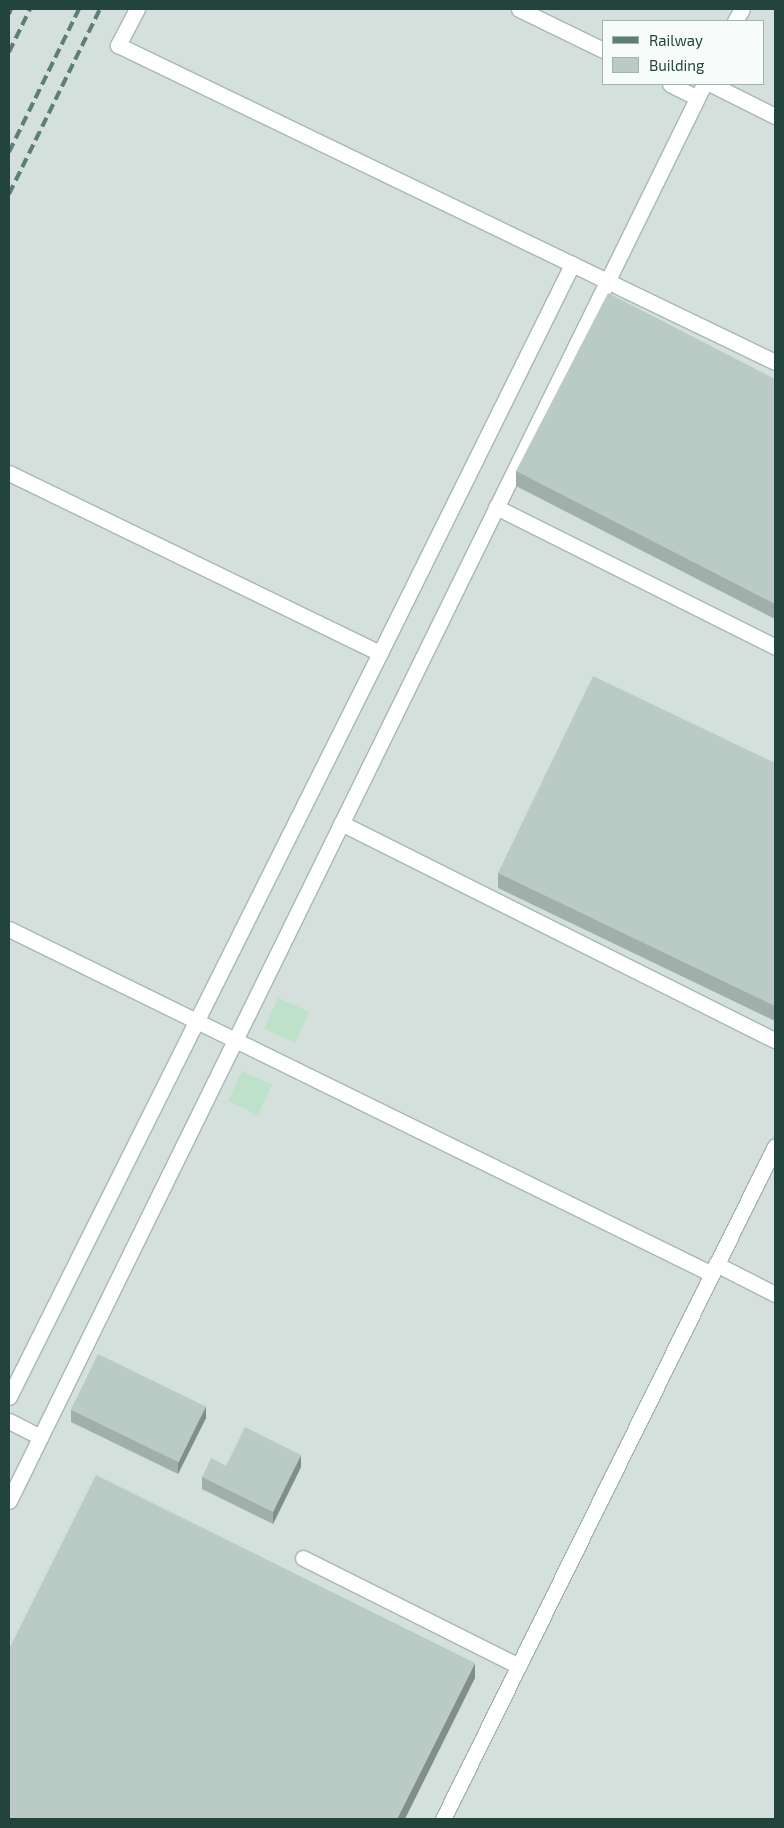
<!DOCTYPE html>
<html>
<head>
<meta charset="utf-8">
<style>
	body { margin:0 }
	#map { position:relative; width:784px; height:1828px; overflow:hidden; background:#e6efec; font-family:"Exo 2",sans-serif }
	div>[style] { position:absolute }
	[style*='--x'] { left:calc(var(--x)*1px); top:calc(var(--y)*1px); width:calc(var(--w)*1px); rotate:calc(var(--a)*1deg) }
	.built>* { inset:0; background:#d3e0db }
	.green>* { inset:0; background:#bde2c9; transform-origin:0 0 }
	.roads { filter:drop-shadow(1px 0 #a7b8b4) drop-shadow(-1px 0 #a7b8b4) drop-shadow(0 1px #a7b8b4) drop-shadow(0 -1px #a7b8b4) }
	.lane>* { height:15px; margin:-7.5px; padding:0 7.5px; transform-origin:7.5px; border-radius:7.5px; background:#fff }
	.rail>* { height:4px; margin-top:-2px; transform-origin:0; background:repeating-linear-gradient(90deg,#5d7f78 0 10px,transparent 0 15px) }
	.wall>* { inset:0; background:#a0afa9 }
	.shaded-wall>* { inset:0; background:#828e8a }
	.building>* { inset:0; background:#bacbc5; transform-origin:0 0 }
	span { translate:-50% -50%; white-space:nowrap; text-align:center; line-height:1.15; -webkit-text-stroke:5px #f7fbf9; paint-order:stroke }
	.frame { position:absolute; inset:0; border:10px solid #22443d; pointer-events:none }
	.legend { position:absolute; left:602px; top:20px; width:162px; height:65px; box-sizing:border-box; background:#f7fbf9; border:1px solid #a2b2ae; margin:0; padding:6px 9px; list-style:none; font-size:15px; color:#22443d }
	.legend li { display:flex; align-items:center; gap:10px; height:25px }
	.legend b { width:25px; border:1px solid #a2b2ae }
</style>
</head>
<body>
<div id="map">
	<div class="built">
		<div style="clip-path:polygon(evenodd,9px 9px,775px 9px,775px 1819px,9px 1819px,9px 9px,603px 21px,763px 21px,763px 84px,603px 84px,603px 21px)"></div>
	</div>
	<div class="green">
		<div style="left:278px;top:998px;width:34px;height:34px;rotate:24deg"></div>
		<div style="left:242px;top:1071px;width:33px;height:33px;rotate:25deg"></div>
	</div>
	<div class="roads">
		<div class="lane">
			<div style="--x:137;--y:9;--w:41;--a:117.8"></div>
			<div style="--x:118;--y:45;--w:729;--a:25.76"></div>
			<div style="--x:519;--y:9;--w:93;--a:26"></div>
			<div style="--x:735;--y:21;--w:14;--a:-60"></div>
			<div style="--x:670;--y:84;--w:29;--a:27"></div>
			<div style="--x:711;--y:84;--w:72;--a:26.6"></div>
			<div style="--x:9;--y:473;--w:412;--a:25.9"></div>
			<div style="--x:380;--y:653;--w:434;--a:-63.7"></div>
			<div style="--x:496;--y:507;--w:312;--a:26.6"></div>
			<div style="--x:341;--y:823;--w:485;--a:26.6"></div>
			<div style="--x:9;--y:929;--w:783;--a:26.14"></div>
			<div style="--x:716;--y:1264;--w:66;--a:27"></div>
			<div style="--x:9;--y:1397;--w:831;--a:-63.5"></div>
			<div style="--x:9;--y:1421;--w:35;--a:27"></div>
			<div style="--x:9;--y:1501;--w:1578;--a:-63.87"></div>
			<div style="--x:303;--y:1558;--w:241;--a:26.6"></div>
			<div style="--x:443;--y:1819;--w:750;--a:-63.74"></div>
		</div>
	</div>
	<div class="rail">
		<div style="--x:9;--y:14;--w:5;--a:-68"></div>
		<div style="--x:9;--y:52;--w:48;--a:-64"></div>
		<div style="--x:9;--y:152;--w:159;--a:-63.9"></div>
		<div style="--x:9;--y:194;--w:206;--a:-63.8"></div>
	</div>
	<div class="wall">
		<div style="clip-path:polygon(775px 379px,775px 619px,516px 486px,516px 471px)"></div>
		<div style="clip-path:polygon(775px 763px,775px 1021px,498px 888px,498px 873px)"></div>
		<div style="clip-path:polygon(71px 1410px,206px 1418px,178px 1474px,71px 1422px)"></div>
		<div style="clip-path:polygon(226px 1466px,301px 1467px,273px 1524px,202px 1489px,202px 1477px)"></div>
	</div>
	<div class="shaded-wall">
		<div style="clip-path:polygon(206px 1406px,206px 1418px,178px 1474px,178px 1462px)"></div>
		<div style="clip-path:polygon(301px 1455px,301px 1467px,273px 1524px,273px 1512px)"></div>
		<div style="clip-path:polygon(475px 1663px,475px 1678px,405px 1819px,397px 1819px)"></div>
	</div>
	<div class="building">
		<div style="clip-path:polygon(608px 293px,775px 379px,775px 604px,516px 471px)"></div>
		<div style="clip-path:polygon(593px 676px,775px 763px,775px 1006px,498px 873px)"></div>
		<div style="left:98px;top:1354px;width:120px;height:62px;rotate:26deg"></div>
		<div style="clip-path:polygon(245px 1427px,301px 1455px,273px 1512px,202px 1477px,211px 1458px,226px 1466px)"></div>
		<div style="clip-path:polygon(96px 1475px,475px 1663px,397px 1819px,9px 1819px,9px 1649px)"></div>
	</div>
	<div class="frame"></div>
	<ul class="legend">
	<li><b style="height:6px;background:#5d7f78"></b>Railway</li>
	<li><b style="height:14px;background:#bacbc5"></b>Building</li>
	</ul>
</div>
</body>
</html>
